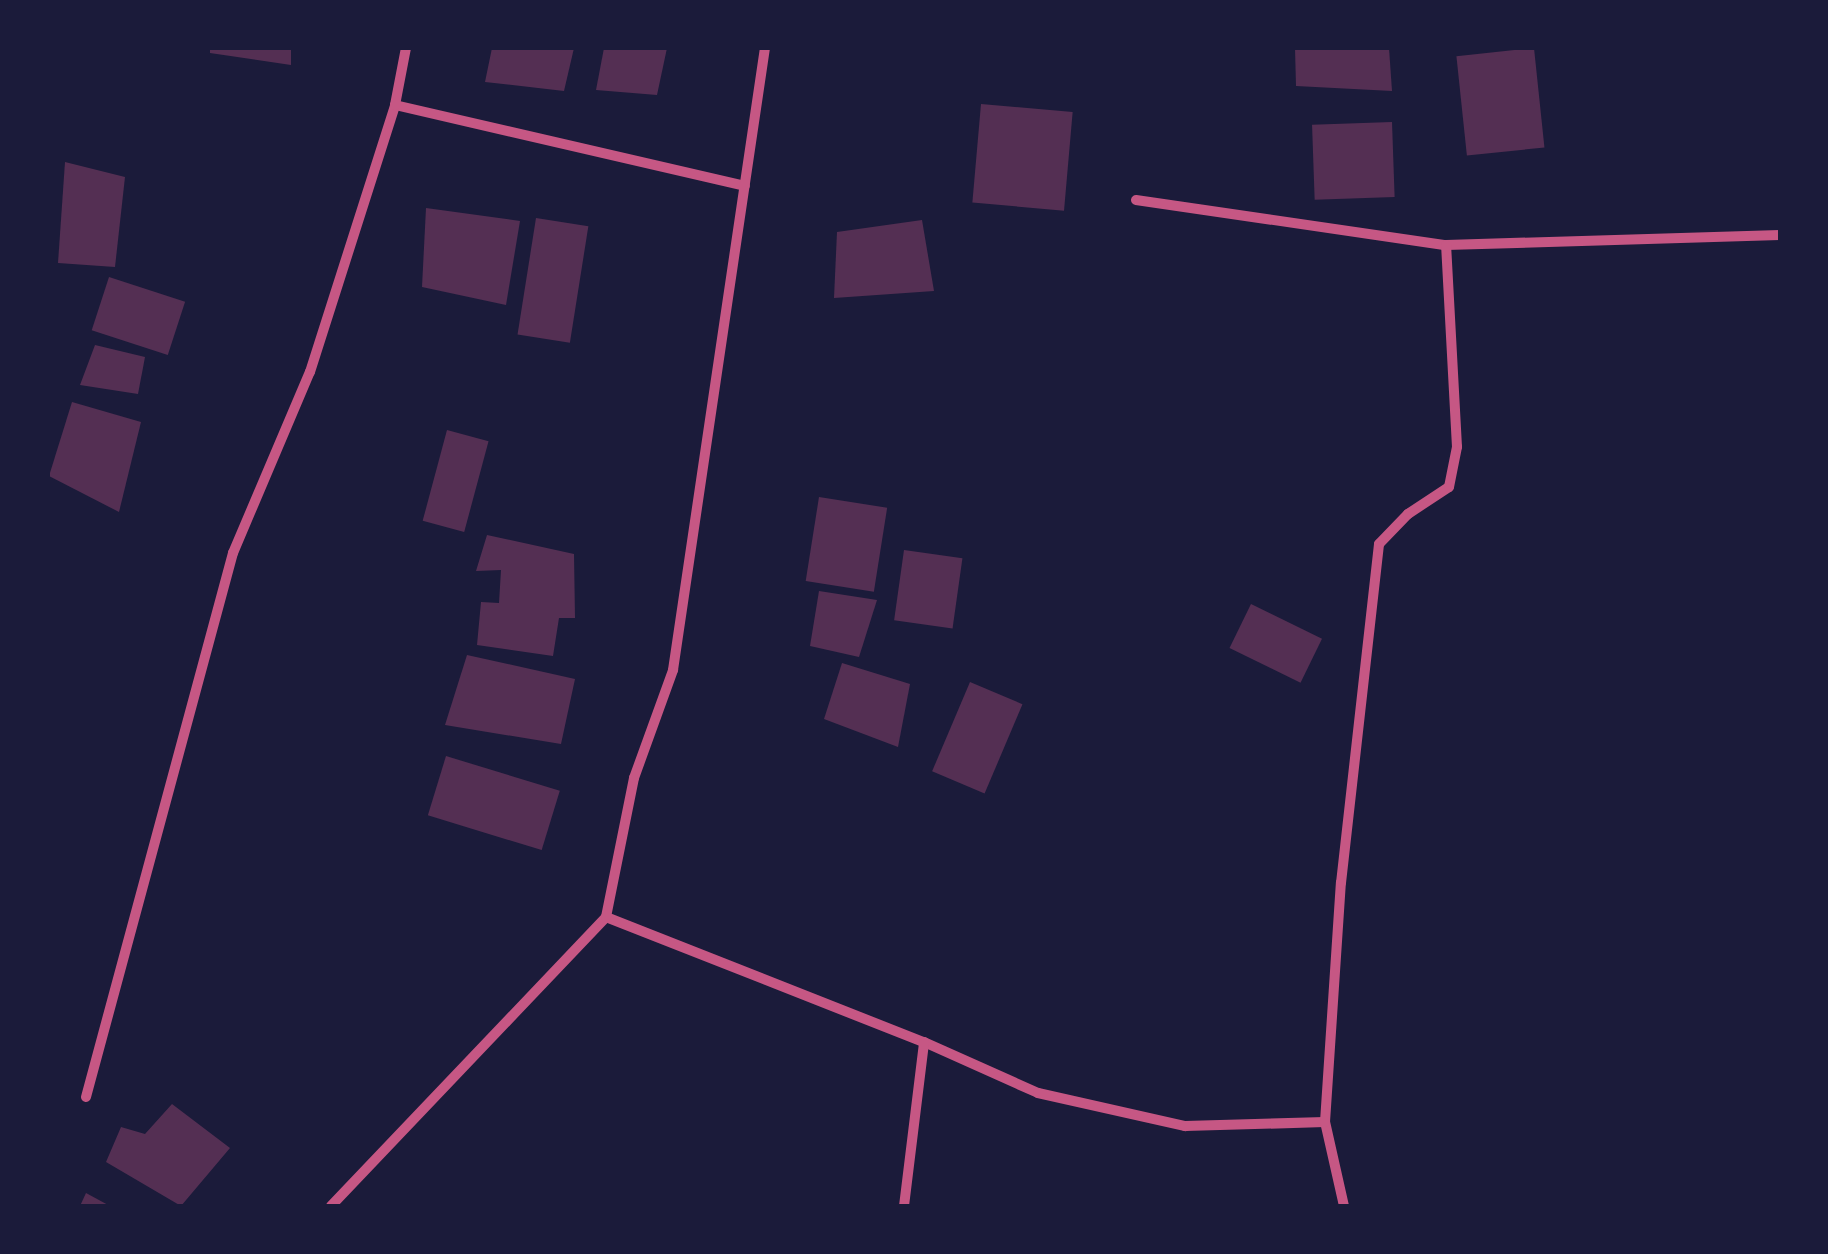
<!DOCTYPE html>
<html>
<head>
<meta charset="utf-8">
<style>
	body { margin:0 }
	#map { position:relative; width:1828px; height:1254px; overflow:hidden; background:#1b1b3a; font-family:Ubuntu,sans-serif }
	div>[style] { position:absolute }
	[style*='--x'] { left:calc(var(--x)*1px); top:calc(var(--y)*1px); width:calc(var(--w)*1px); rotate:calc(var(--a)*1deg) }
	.building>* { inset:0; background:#542f53; transform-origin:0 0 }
	.minor>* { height:10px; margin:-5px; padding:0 5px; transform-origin:5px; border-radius:5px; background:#c65784 }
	span { translate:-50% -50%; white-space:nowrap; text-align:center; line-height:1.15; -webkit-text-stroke:9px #1b1b3a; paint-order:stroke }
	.frame { position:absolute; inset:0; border:50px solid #1b1b3a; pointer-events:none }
</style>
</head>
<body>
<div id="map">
	<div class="building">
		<div style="clip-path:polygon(210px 48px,291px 48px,291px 65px,210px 53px)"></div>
		<div style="clip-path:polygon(492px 48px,574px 48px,564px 91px,485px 82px)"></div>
		<div style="clip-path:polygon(604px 48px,667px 48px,657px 95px,596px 90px)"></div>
		<div style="clip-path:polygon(1295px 48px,1389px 48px,1392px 91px,1296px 86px)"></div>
		<div style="left:1534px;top:48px;width:100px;height:78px;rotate:84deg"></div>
		<div style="left:981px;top:104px;width:92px;height:99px;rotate:5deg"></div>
		<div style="left:1392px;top:122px;width:75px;height:80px;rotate:88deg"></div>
		<div style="clip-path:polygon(65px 162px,125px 177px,115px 267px,58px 263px)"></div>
		<div style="clip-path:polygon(426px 208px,520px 221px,506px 305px,422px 287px)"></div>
		<div style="left:536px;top:218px;width:53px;height:118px;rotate:9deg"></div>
		<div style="clip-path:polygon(922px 220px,934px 291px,834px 298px,837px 232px)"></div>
		<div style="left:109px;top:277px;width:80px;height:56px;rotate:18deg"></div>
		<div style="clip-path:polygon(95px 345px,145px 357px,138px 394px,80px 385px)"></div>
		<div style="clip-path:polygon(72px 402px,141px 422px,119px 512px,49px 476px)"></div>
		<div style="left:447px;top:430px;width:43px;height:94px;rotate:15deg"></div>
		<div style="left:819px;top:497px;width:69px;height:85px;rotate:9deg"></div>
		<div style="clip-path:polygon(487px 535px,574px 554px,575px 618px,559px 618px,553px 656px,477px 645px,481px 602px,499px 603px,501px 570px,476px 571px)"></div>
		<div style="left:904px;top:550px;width:59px;height:71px;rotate:8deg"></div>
		<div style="clip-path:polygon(819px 591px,877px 600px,859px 657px,810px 646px)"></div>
		<div style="left:1251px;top:604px;width:79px;height:49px;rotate:26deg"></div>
		<div style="clip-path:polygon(467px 655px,575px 679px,561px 744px,445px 725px)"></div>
		<div style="clip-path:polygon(842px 663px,910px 684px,898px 747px,824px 719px)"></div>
		<div style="left:970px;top:682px;width:57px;height:97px;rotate:23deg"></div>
		<div style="left:446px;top:756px;width:119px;height:62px;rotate:17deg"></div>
		<div style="clip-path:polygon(172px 1104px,230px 1148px,181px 1206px,106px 1162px,121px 1127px,145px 1134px)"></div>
		<div style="clip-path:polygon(86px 1193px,110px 1206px,80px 1206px)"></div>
	</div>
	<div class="minor">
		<div style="--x:395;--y:105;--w:359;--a:13"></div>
		<div style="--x:1136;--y:200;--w:313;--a:8.3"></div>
		<div style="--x:1446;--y:245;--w:334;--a:-1.7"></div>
		<div style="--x:606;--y:917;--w:342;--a:21.5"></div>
		<div style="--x:924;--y:1042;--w:125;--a:24.1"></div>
		<div style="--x:1038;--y:1093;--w:151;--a:12.7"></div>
		<div style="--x:1185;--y:1126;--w:140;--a:-1.6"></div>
		<div style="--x:86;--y:1097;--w:564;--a:-74.88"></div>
		<div style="--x:233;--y:553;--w:197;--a:-67"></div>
		<div style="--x:310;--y:372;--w:280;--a:-72.3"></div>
		<div style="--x:395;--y:105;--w:58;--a:-79.1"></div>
		<div style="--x:331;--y:1206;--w:399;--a:-46.4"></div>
		<div style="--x:606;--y:917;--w:142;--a:-78.6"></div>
		<div style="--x:634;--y:778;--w:115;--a:-70.1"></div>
		<div style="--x:673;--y:670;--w:629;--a:-81.59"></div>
		<div style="--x:904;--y:1206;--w:165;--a:-83"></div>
		<div style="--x:1344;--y:1206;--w:86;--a:-102.7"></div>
		<div style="--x:1325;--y:1122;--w:240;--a:-86.2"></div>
		<div style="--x:1341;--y:883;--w:341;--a:-83.6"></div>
		<div style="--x:1379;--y:544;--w:42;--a:-46"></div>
		<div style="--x:1408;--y:514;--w:49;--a:-33.4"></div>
		<div style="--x:1449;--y:487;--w:41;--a:-78.7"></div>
		<div style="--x:1457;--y:447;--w:202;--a:-93.1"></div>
	</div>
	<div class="frame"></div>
</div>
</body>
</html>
